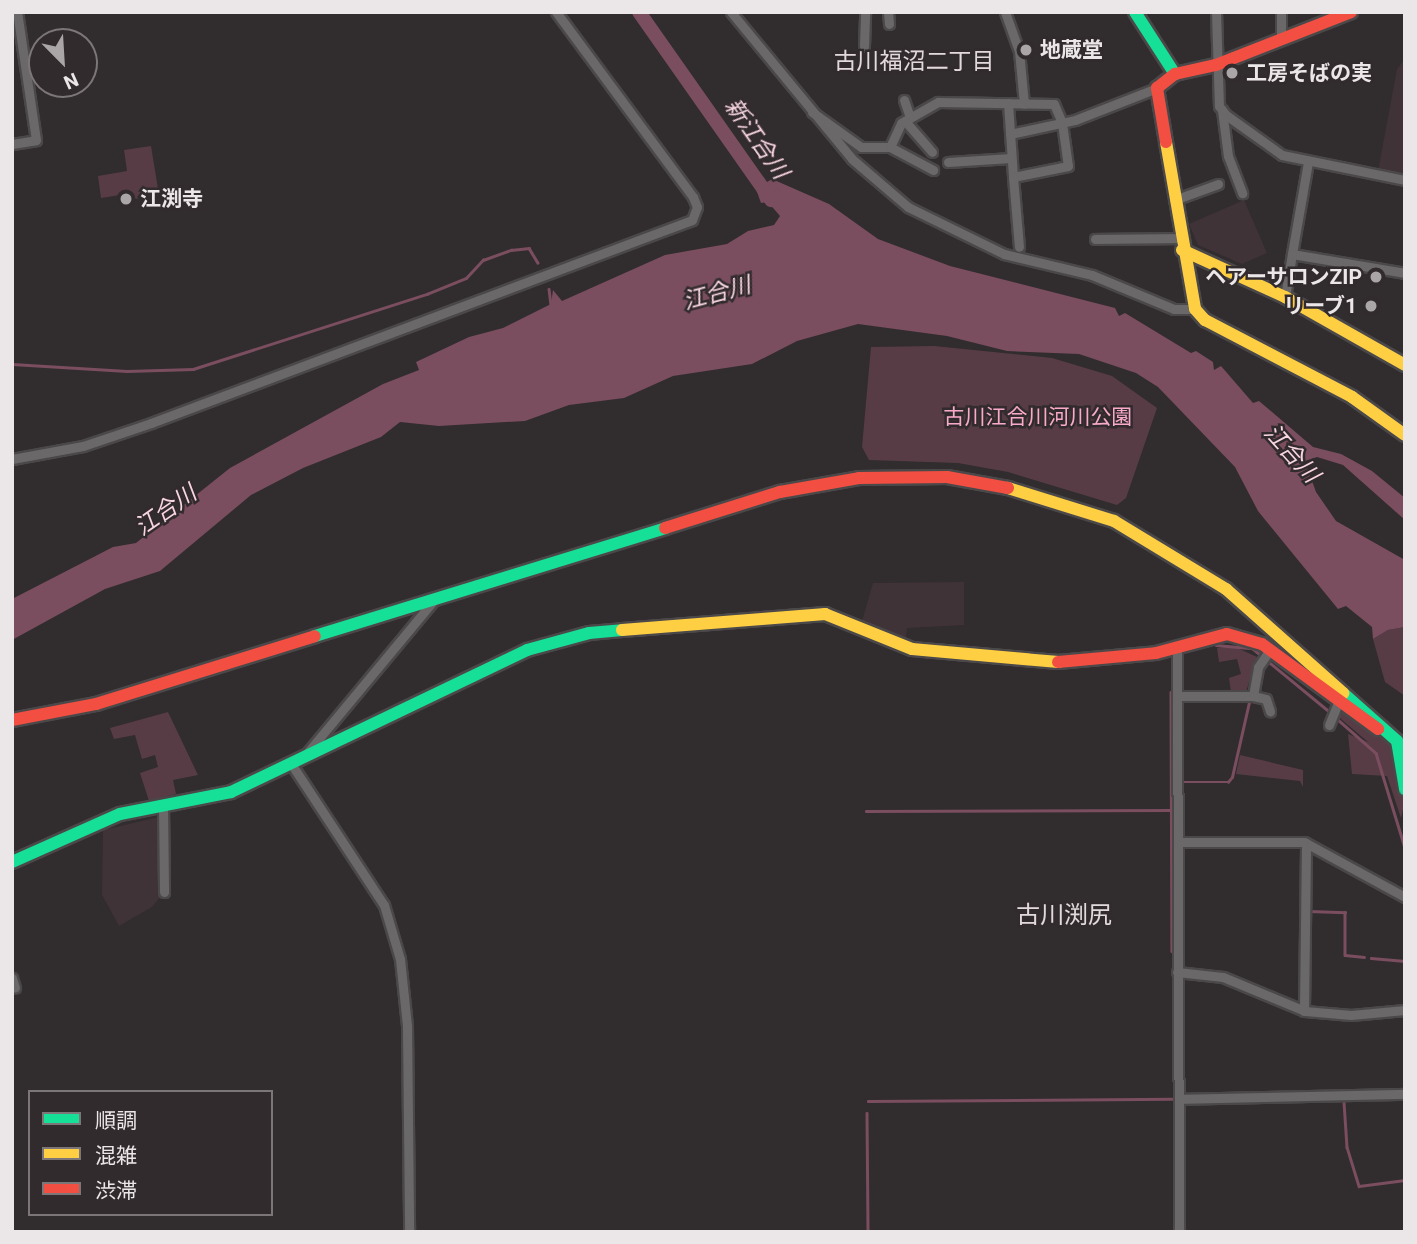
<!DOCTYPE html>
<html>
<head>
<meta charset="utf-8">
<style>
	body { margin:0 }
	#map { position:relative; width:1417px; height:1244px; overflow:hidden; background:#312c2e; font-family:Roboto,"Noto Sans JP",sans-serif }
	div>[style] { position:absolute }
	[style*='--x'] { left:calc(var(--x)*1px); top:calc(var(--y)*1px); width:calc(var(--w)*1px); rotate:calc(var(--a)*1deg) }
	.built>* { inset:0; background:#3f3337 }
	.green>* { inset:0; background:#573c46 }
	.water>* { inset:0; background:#7a4d5f }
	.stream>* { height:2.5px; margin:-1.25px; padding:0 1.25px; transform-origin:1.25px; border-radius:1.25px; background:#7a4d5f }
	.river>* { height:14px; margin:-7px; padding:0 7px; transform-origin:7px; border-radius:7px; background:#7a4d5f }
	.roads { filter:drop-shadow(2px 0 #4b4849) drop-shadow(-2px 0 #4b4849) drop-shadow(0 2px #4b4849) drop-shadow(0 -2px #4b4849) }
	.street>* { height:9px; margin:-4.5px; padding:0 4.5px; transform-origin:4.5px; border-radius:4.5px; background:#6a6869 }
	.fast>* { height:12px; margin:-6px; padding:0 6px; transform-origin:6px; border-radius:6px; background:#16e098 }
	.slow>* { height:12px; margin:-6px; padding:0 6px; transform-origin:6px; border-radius:6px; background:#ffcf43 }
	.jam>* { height:12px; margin:-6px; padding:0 6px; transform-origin:6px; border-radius:6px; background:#f24e42 }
	.dots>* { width:19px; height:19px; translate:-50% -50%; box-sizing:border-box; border:4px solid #322b2e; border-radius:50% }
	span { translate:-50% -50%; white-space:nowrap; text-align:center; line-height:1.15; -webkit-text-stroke:5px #322b2e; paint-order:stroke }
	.poi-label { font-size:21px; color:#ebe6e8; font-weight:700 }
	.left { translate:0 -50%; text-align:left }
	.right { translate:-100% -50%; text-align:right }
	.park-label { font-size:21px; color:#f9aac9 }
	.neighbourhood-label { font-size:23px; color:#e2d9dc }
	.water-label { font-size:23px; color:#f8d6e2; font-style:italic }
	.quarter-label { font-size:24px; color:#e2d9dc }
	.frame { position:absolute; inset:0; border:14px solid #ebe6e8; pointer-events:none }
	.legend { position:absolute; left:28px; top:1090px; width:245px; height:126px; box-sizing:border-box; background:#322b2e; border:2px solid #7c7678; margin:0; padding:9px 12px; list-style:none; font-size:21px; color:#ebe6e8 }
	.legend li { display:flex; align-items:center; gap:14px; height:35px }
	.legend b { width:35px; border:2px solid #7c7678 }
	.north { position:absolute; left:28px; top:28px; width:70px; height:70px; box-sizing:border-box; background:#322b2e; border:2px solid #7c7678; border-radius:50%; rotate:156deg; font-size:19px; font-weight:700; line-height:28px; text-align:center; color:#ebe6e8 }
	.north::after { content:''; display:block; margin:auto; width:24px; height:32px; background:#aaa5a7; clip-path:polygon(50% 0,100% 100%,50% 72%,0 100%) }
</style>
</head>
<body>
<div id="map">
	<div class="built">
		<div style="clip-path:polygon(1405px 59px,1405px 177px,1378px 171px,1397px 69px)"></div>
		<div style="clip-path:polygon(1244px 200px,1267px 253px,1242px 264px,1198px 245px,1189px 224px)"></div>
		<div style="clip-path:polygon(964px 582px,964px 625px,907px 628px,905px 643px,861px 625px,873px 583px)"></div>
		<div style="clip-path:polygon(159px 817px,161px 896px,152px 907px,119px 926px,102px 895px,103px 830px)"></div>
	</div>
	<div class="green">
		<div style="clip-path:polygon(151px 146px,159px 195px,134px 199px,133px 193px,101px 198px,98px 176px,127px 171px,124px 150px)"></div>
		<div style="clip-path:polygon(934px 346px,1052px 358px,1112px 376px,1157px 408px,1126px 498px,1117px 505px,1008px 472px,958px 463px,869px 460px,862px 447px,871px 347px)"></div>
		<div style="clip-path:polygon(1405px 627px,1405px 696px,1385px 682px,1373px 639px,1388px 630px)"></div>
		<div style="clip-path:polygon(1233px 646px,1257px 657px,1246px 692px,1231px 692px,1229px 678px,1241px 674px,1237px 659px,1219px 662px,1217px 648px)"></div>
		<div style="clip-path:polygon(1338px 708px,1391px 743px,1405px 801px,1401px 818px,1387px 776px,1352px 774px,1348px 734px,1368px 742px,1334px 713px)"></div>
		<div style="clip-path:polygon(168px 712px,198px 775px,173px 780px,176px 794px,149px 801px,140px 773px,158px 767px,155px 755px,142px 759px,135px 735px,114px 739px,110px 728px)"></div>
		<div style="clip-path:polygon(1240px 755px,1303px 770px,1303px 787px,1300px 781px,1236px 774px)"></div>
	</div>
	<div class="water">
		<div style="clip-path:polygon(772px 179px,829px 204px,878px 239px,950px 266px,1115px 308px,1119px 316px,1125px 313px,1191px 353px,1196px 351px,1213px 362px,1214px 370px,1221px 366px,1253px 403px,1259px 401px,1313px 447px,1341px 454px,1372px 471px,1405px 498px,1405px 520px,1343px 465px,1317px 457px,1305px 461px,1316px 492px,1336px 521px,1405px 560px,1405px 627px,1388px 630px,1373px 639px,1372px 627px,1346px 606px,1338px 609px,1258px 511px,1235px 467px,1158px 387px,1136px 373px,1079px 354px,1007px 351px,947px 336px,858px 324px,797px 341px,752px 364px,673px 376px,624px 398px,569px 405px,525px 421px,439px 426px,400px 422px,381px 437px,303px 468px,251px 495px,160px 571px,105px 589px,12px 640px,12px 599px,113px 547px,136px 543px,230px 468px,383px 384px,419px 370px,416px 362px,469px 337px,503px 328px,551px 304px,553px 290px,562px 301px,665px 255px,727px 244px,748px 231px,774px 225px,780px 216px,768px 202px,761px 203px,756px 189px)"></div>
	</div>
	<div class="stream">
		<div style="--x:549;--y:289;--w:16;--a:83"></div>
		<div style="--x:12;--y:364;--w:115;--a:3.5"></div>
		<div style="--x:127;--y:371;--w:66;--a:-1.7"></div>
		<div style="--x:193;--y:369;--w:246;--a:-17.8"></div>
		<div style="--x:427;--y:294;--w:42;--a:-22.3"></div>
		<div style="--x:466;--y:278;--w:25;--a:-47"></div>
		<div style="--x:483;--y:260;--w:30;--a:-20"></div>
		<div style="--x:511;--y:250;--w:18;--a:-6"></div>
		<div style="--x:529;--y:248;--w:17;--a:59"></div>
		<div style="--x:1216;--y:645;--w:36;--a:5"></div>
		<div style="--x:1252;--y:648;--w:102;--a:39.4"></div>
		<div style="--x:1171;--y:692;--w:259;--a:89.8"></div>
		<div style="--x:1335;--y:717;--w:55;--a:41.3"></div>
		<div style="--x:1376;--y:753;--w:99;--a:73"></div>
		<div style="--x:1181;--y:782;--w:47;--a:0"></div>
		<div style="--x:1228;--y:782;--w:6;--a:-51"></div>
		<div style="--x:1232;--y:777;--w:77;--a:-77.2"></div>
		<div style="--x:866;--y:811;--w:306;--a:-0.2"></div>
		<div style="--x:1390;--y:894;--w:10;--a:29"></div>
		<div style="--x:1309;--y:911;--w:36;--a:2"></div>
		<div style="--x:1345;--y:912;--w:43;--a:90"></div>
		<div style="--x:1345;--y:955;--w:19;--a:6"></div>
		<div style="--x:1371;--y:958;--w:34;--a:5"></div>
		<div style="--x:868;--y:1101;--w:304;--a:-0.4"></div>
		<div style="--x:1344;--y:1102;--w:45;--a:86.2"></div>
		<div style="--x:1347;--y:1147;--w:41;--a:72.9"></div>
		<div style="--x:1359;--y:1186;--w:46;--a:-7.4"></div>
		<div style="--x:867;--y:1113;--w:119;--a:89.5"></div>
	</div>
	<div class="river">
		<div style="--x:639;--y:12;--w:230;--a:54.9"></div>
	</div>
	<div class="roads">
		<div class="street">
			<div style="--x:731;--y:12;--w:190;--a:50.5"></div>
			<div style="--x:852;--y:159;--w:74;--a:40.6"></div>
			<div style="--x:908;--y:207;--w:107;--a:26.1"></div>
			<div style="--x:1004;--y:254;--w:90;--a:13.4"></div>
			<div style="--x:1092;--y:275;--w:89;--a:22.5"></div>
			<div style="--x:1174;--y:309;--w:21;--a:0"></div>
			<div style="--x:888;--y:12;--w:12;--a:85"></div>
			<div style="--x:1005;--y:12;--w:41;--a:70.3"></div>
			<div style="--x:1019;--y:51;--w:53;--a:84.6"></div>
			<div style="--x:1216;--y:12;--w:94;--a:88.2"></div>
			<div style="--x:1219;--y:106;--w:11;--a:52"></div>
			<div style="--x:1226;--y:115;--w:69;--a:35.5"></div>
			<div style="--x:1282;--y:155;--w:126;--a:11.5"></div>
			<div style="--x:1281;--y:39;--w:27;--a:-90"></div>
			<div style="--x:864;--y:46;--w:34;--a:-88"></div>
			<div style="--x:904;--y:100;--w:18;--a:71"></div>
			<div style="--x:1008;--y:103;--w:74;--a:86.1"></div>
			<div style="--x:1222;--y:110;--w:46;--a:82.6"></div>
			<div style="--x:1228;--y:156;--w:40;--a:69"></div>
			<div style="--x:812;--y:112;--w:60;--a:35.5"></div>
			<div style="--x:861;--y:147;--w:29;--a:0"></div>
			<div style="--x:890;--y:147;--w:26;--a:-65"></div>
			<div style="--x:901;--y:123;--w:43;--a:-29.6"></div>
			<div style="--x:938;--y:102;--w:116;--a:1"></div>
			<div style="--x:1054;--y:104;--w:21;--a:67"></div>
			<div style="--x:1062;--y:123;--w:43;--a:82.1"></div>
			<div style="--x:1068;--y:166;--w:56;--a:168.7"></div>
			<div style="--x:1013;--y:177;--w:70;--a:85.1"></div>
			<div style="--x:905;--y:121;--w:41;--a:48.9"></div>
			<div style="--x:1010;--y:134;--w:66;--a:-12.2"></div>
			<div style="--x:1075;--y:120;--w:88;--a:-21.3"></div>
			<div style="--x:12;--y:144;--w:24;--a:-9"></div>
			<div style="--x:36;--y:140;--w:129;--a:-98.4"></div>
			<div style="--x:890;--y:147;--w:49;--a:28.1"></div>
			<div style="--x:948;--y:162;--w:63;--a:-3.6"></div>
			<div style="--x:1308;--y:162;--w:93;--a:99.9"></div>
			<div style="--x:1292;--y:254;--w:115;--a:9.5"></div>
			<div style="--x:1174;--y:200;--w:47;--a:-20"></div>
			<div style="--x:1095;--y:239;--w:85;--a:-0.7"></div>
			<div style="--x:1285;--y:297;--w:44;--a:-80.8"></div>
			<div style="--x:12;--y:459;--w:72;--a:-10.4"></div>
			<div style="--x:83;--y:446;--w:72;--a:-18.7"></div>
			<div style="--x:151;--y:423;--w:578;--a:-20.57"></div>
			<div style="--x:692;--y:220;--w:14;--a:-69"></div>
			<div style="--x:697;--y:207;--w:11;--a:-112"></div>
			<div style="--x:693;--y:197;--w:230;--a:-126.5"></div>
			<div style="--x:1177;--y:647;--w:585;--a:89.8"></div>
			<div style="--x:1177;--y:696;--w:76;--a:0"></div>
			<div style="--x:1253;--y:696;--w:29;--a:-80"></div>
			<div style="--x:1258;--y:667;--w:19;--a:-55"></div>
			<div style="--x:1253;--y:696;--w:13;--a:13"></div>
			<div style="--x:1266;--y:699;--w:13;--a:72"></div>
			<div style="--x:1329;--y:725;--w:24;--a:-68"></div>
			<div style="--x:307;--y:753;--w:197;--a:-50.3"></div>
			<div style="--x:290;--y:762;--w:171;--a:56.7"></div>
			<div style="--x:384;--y:905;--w:56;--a:73.5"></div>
			<div style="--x:400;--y:959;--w:67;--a:84"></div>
			<div style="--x:407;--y:1026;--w:206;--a:89.4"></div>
			<div style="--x:163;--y:806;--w:86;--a:89.3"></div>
			<div style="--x:1178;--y:842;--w:126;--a:0"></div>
			<div style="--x:1304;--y:842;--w:115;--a:28.6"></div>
			<div style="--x:1177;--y:972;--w:46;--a:6.2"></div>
			<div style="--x:1223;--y:977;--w:89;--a:22.5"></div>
			<div style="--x:1305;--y:1011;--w:46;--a:5"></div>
			<div style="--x:1351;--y:1015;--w:54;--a:-5.3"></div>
			<div style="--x:12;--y:978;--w:10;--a:73"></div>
			<div style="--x:1304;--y:1011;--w:168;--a:-89.3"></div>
			<div style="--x:1179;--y:1099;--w:226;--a:-1.3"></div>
		</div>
		<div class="fast">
			<div style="--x:1135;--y:12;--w:74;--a:57.2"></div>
			<div style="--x:315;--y:636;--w:366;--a:-17.1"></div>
			<div style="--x:1343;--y:693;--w:72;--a:41.6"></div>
			<div style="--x:1397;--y:741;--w:49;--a:80.5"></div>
			<div style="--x:12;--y:862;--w:118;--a:-24"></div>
			<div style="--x:120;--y:814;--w:113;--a:-11.2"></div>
			<div style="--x:231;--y:792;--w:328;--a:-25.6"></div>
			<div style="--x:527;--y:650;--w:64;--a:-15.3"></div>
			<div style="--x:589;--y:633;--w:33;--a:-5"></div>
		</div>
		<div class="slow">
			<div style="--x:1166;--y:142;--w:169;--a:80.1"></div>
			<div style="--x:1195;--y:309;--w:15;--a:48"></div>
			<div style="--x:1205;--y:320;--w:166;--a:27.6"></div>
			<div style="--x:1352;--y:397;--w:65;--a:35.6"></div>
			<div style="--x:1182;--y:250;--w:113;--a:24.5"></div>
			<div style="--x:1285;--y:297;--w:138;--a:29.5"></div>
			<div style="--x:1008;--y:488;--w:111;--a:17.3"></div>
			<div style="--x:1114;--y:521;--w:131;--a:31.3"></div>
			<div style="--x:1226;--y:589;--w:157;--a:41.6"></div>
			<div style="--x:622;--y:630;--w:204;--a:-4.5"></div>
			<div style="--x:825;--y:614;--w:94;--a:21.9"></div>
			<div style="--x:912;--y:649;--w:147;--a:5.1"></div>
		</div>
		<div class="jam">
			<div style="--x:1166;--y:142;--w:55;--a:-99.5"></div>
			<div style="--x:1157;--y:88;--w:23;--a:-38"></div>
			<div style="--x:1175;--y:74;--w:42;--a:-12.4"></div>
			<div style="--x:1216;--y:65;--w:145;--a:-21.4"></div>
			<div style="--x:665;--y:528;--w:121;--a:-17.4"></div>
			<div style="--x:780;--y:492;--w:80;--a:-10"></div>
			<div style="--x:859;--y:478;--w:88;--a:-0.7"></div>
			<div style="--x:947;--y:477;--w:62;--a:10.2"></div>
			<div style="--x:1058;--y:662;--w:98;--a:-5.2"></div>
			<div style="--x:1156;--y:653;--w:73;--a:-15"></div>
			<div style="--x:1227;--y:634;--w:36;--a:16"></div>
			<div style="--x:1262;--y:644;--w:144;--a:36.2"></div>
			<div style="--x:12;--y:720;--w:86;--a:-10.8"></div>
			<div style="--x:96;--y:704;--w:229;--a:-17.2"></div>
		</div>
	</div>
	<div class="dots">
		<div style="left:1026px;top:50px;background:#aaa5a7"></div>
		<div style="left:1232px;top:73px;background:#aaa5a7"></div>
		<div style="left:126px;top:199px;background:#aaa5a7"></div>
		<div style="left:1376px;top:277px;background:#aaa5a7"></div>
		<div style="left:1371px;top:306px;background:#aaa5a7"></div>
	</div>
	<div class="poi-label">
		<span class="left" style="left:1040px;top:50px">地蔵堂</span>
		<span class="left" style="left:1246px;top:73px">工房そばの実</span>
		<span class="left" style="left:140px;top:199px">江渕寺</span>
		<span class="right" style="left:1362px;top:277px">ヘアーサロンZIP</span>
		<span class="right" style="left:1357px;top:306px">リーブ1</span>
	</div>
	<div class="park-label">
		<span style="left:1038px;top:417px">古川江合川河川公園</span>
	</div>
	<div class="neighbourhood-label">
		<span style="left:914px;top:62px">古川福沼二丁目</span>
	</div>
	<div class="water-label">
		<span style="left:756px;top:139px;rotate:55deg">新江合川</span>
		<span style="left:717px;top:294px;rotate:-15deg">江合川</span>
		<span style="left:1291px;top:454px;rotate:48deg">江合川</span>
		<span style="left:166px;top:511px;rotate:-35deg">江合川</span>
	</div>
	<div class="quarter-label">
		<span style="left:1064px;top:916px">古川渕尻</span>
	</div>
	<div class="frame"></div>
	<ul class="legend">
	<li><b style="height:9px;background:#16e098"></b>順調</li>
	<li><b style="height:9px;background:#ffcf43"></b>混雑</li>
	<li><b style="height:9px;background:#f24e42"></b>渋滞</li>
	</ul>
	<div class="north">N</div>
</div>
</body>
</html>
